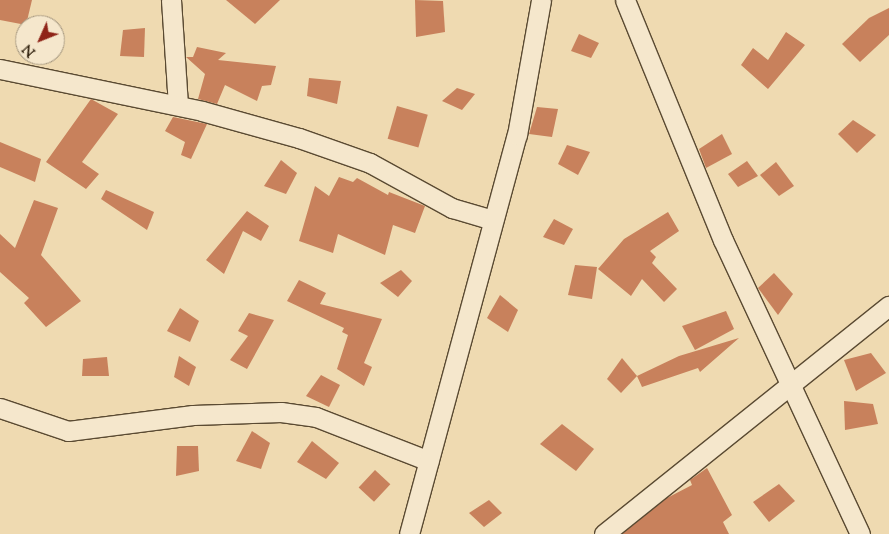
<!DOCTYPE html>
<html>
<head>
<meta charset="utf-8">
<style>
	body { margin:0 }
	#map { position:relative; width:889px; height:534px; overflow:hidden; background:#efdab1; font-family:"Sorts Mill Goudy",serif }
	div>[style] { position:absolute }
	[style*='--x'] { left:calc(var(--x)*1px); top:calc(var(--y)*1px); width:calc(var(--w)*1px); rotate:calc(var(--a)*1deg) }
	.building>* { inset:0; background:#c8815c; transform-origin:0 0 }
	.roads { filter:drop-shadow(1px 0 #5a4a32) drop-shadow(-1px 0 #5a4a32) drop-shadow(0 1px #5a4a32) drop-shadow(0 -1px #5a4a32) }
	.street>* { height:19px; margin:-9.5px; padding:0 9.5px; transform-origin:9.5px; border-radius:9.5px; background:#f5e7cc }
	span { translate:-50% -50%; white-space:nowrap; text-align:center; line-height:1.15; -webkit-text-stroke:5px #f5e7cc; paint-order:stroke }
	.north { position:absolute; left:15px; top:15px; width:50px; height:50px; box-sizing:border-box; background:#f5e7cc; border:1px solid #a3957d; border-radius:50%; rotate:226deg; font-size:14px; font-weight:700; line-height:20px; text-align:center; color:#291a07 }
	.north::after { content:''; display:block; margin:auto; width:18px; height:22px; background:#8f2418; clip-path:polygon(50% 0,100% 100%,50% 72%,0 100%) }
</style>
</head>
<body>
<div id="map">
	<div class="building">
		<div style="clip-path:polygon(0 0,32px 0,26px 25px,0 20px)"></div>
		<div style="clip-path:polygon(226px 0,280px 0,255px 24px)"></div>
		<div style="clip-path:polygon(415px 0,443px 1px,445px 32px,416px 37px)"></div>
		<div style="clip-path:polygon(889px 8px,889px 35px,860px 62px,842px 44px,869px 18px)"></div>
		<div style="clip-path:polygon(145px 28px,144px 57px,120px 56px,123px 30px)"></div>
		<div style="clip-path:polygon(786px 32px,805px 45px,768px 89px,741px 65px,753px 48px,768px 60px)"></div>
		<div style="clip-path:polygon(579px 34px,599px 43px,591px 58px,571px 51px)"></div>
		<div style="clip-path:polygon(197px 47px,226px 53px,218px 60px,276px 66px,271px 85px,262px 86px,257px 101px,225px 85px,217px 104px,198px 99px,205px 74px,186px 57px,193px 57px)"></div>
		<div style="clip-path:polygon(309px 78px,341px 81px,337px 104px,307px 96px)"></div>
		<div style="clip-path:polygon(457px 88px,475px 94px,462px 110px,442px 101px)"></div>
		<div style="clip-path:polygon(91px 99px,118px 114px,82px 162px,99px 174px,86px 189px,46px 162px)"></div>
		<div style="left:397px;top:106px;width:32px;height:34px;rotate:16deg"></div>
		<div style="clip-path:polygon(537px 107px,558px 109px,552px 137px,529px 134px)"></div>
		<div style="clip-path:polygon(173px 117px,207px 124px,191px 159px,181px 155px,185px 142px,165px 131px)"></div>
		<div style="clip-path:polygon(853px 120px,876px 135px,857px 153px,838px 134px)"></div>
		<div style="clip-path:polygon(722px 134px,732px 154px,706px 168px,699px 149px)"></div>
		<div style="clip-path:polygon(0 142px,41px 159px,35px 182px,0 167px)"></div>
		<div style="clip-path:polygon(567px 145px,590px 152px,578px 175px,558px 164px)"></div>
		<div style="clip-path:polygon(281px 160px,297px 173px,286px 194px,264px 186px)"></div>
		<div style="clip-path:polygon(747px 161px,758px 176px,738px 187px,728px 174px)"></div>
		<div style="clip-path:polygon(776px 162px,794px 186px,779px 196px,760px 175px)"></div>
		<div style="clip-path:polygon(339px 177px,353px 182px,357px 178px,388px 195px,389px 192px,425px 206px,415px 233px,393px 225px,385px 255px,338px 234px,333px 253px,299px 241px,315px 186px,329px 196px)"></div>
		<div style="clip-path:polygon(106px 190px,154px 212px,147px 230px,101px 199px)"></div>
		<div style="clip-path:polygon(34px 200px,58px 208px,41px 255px,81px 301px,46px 327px,24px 303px,29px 298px,0 272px,0 234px,15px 248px)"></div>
		<div style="clip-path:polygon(247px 211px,269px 226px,261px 241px,243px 231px,224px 274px,206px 260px)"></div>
		<div style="clip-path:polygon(668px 212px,679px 231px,650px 251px,656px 257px,652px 263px,677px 289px,664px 302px,642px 279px,631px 296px,598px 269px,624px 239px)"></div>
		<div style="clip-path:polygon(554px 219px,573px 229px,564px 245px,543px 237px)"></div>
		<div style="clip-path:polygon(575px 265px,597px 267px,592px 299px,568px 295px)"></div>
		<div style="clip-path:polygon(401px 270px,412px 281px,398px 297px,380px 283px)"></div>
		<div style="clip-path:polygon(774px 273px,793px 294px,778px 315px,758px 288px)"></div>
		<div style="clip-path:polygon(299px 280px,326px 293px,320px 304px,382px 319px,364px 363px,372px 367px,364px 386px,337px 369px,348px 335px,342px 332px,344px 328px,287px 301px)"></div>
		<div style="clip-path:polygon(500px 295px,518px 310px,508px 332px,487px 318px)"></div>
		<div style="clip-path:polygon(180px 308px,199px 321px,190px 342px,167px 331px)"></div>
		<div style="clip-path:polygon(726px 311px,734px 329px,695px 350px,682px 326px)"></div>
		<div style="clip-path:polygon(249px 313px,274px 320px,247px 369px,230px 360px,248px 336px,238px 331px)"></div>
		<div style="clip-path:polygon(739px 338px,700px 372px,698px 368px,642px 387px,637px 376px,679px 356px)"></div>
		<div style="clip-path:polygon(871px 353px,886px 373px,856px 391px,844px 360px)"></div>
		<div style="clip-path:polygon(179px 356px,196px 367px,189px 386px,174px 377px)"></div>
		<div style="clip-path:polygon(107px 357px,109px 376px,82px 376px,83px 359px)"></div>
		<div style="clip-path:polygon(622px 358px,637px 376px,621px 393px,607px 379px)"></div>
		<div style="clip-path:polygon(321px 375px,340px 385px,329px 407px,306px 396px)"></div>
		<div style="clip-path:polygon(844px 401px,873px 404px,878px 424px,845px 430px)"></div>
		<div style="clip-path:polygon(562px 424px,594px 449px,576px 471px,540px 444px)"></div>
		<div style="clip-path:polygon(252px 431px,270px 443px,261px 469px,236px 461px)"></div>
		<div style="clip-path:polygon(312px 441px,339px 463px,326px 479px,297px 462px)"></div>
		<div style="clip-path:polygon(177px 446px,198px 446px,199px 471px,176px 476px)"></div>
		<div style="clip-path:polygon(707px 468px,732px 515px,723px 522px,729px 534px,622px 534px,667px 498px,692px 485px,690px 480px)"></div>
		<div style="left:375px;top:470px;width:21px;height:24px;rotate:43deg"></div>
		<div style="clip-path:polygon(779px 484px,795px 501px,769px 522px,753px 502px)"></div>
		<div style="clip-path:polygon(489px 500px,502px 513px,484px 527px,469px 513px)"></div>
	</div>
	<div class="roads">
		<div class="street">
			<div style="--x:171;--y:0;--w:105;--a:86.2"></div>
			<div style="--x:625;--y:0;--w:259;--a:67.8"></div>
			<div style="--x:723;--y:240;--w:324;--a:65"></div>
			<div style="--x:0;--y:69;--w:206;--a:11.7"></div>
			<div style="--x:202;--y:111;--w:101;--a:15.6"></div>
			<div style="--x:299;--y:138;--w:75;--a:19.4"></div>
			<div style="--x:370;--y:163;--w:94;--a:28.8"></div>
			<div style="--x:452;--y:208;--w:43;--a:16.3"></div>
			<div style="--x:0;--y:408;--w:72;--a:18.7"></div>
			<div style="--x:68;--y:431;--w:126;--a:-7.3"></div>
			<div style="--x:193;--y:415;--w:88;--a:-2"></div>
			<div style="--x:281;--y:412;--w:35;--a:8"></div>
			<div style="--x:316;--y:417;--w:121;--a:21.3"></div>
			<div style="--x:409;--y:534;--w:413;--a:-74.9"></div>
			<div style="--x:517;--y:135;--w:137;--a:-79.9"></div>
			<div style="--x:604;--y:534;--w:365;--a:-38.7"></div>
		</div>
	</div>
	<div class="north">N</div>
</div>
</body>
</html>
